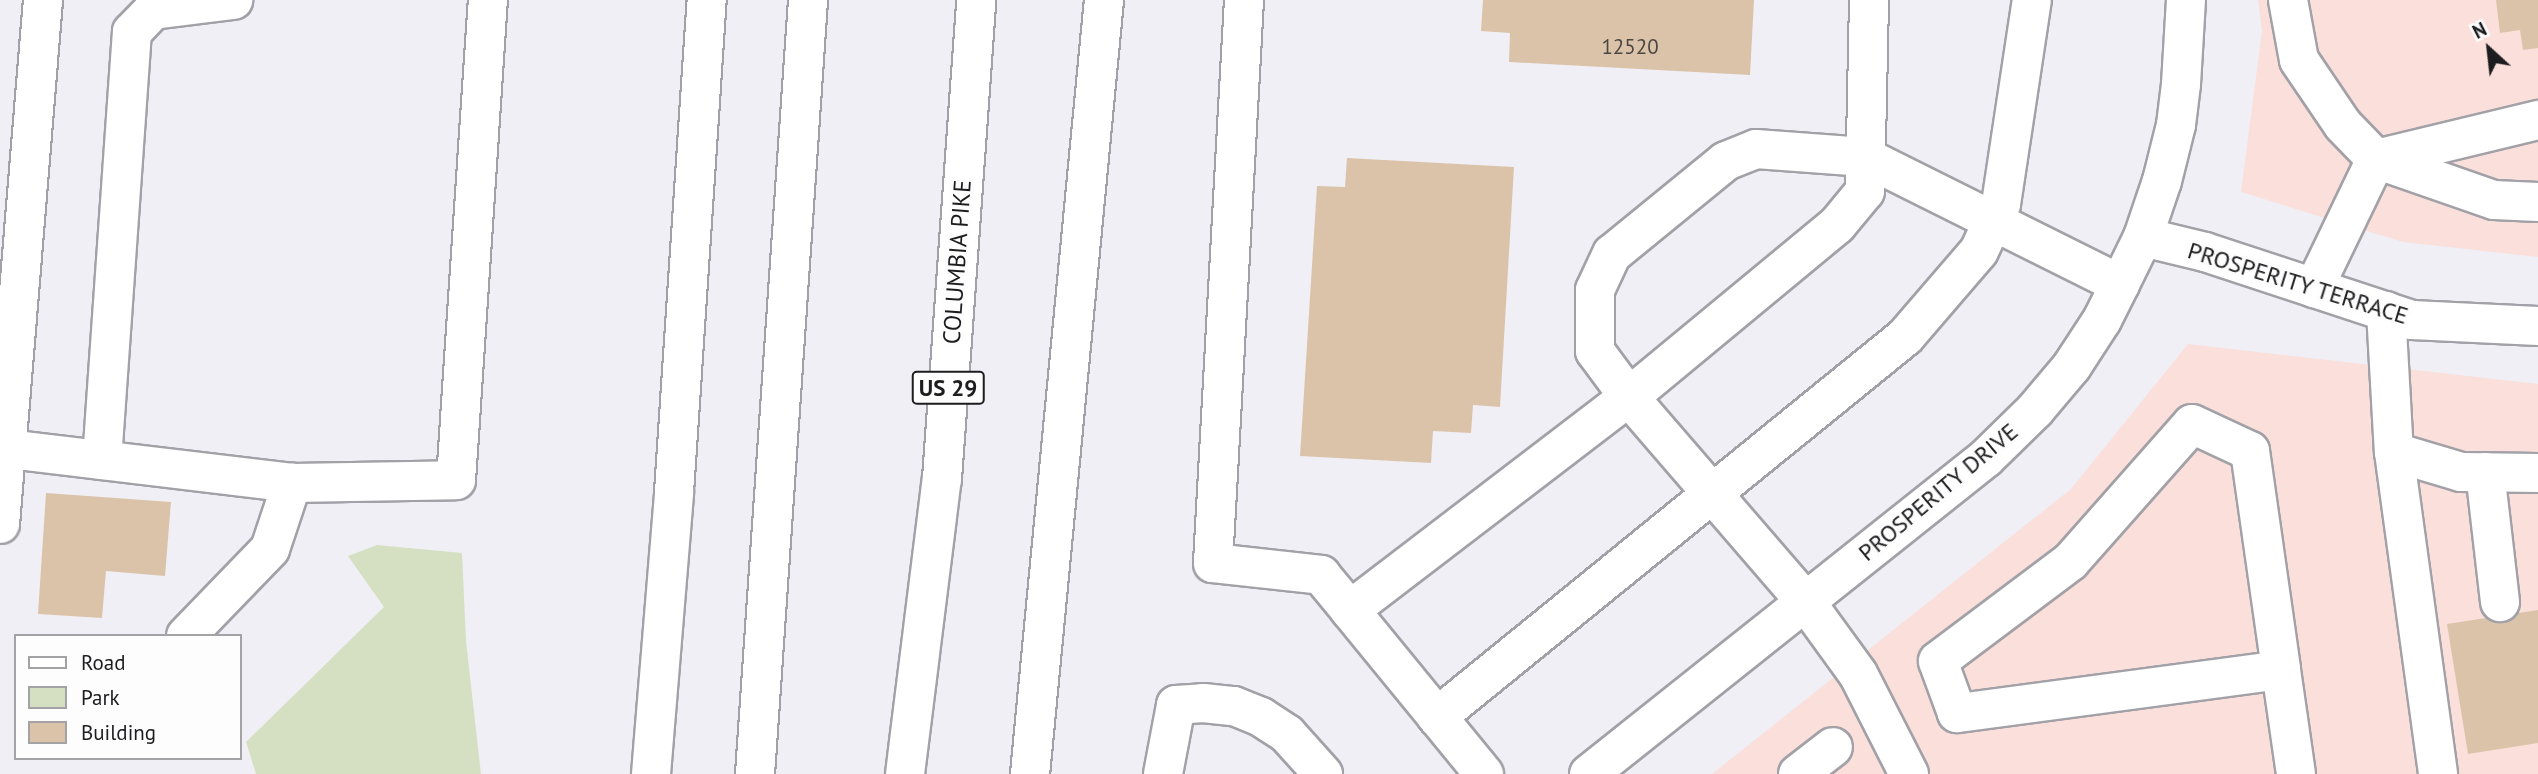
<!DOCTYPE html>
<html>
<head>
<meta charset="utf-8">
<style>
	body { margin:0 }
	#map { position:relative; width:2538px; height:774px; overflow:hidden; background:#f0eff6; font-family:"PT Sans",sans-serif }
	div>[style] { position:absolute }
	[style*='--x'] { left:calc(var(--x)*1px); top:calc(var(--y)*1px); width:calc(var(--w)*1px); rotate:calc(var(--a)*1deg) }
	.commercial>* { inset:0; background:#fadfdb }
	.green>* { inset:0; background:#d4e0c1 }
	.building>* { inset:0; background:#dbc3a9 }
	.roads { filter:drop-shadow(2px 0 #a2a1a7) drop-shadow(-2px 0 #a2a1a7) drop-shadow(0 2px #a2a1a7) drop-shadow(0 -2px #a2a1a7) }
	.minor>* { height:38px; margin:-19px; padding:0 19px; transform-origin:19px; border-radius:19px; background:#fff }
	.highway>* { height:38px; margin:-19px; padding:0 19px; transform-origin:19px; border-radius:19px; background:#fff }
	span { translate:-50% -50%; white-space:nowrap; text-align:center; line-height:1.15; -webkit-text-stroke:7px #fdfdfe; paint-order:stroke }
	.number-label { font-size:21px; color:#4c4642 }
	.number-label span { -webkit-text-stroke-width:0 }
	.shield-label span { padding:2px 5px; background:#fdfdfe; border:2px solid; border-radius:5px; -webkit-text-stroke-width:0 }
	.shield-label { font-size:23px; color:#1d1d1f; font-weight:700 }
	.street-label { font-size:24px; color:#1d1d1f }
	.legend { position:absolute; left:14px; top:634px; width:228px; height:126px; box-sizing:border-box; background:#fdfdfe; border:2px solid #a3a3a5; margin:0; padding:9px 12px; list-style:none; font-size:21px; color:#1d1d1f }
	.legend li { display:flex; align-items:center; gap:14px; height:35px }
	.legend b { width:35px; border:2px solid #a3a3a5 }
	.north { position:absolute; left:2454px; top:14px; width:70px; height:70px; -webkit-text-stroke:5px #fdfdfe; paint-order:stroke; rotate:333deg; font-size:19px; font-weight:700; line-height:28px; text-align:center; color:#1d1d1f }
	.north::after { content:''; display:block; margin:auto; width:24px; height:32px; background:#1d1d1f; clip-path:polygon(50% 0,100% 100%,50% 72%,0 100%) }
</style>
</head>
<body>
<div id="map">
	<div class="commercial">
		<div style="clip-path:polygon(2258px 0,2538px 0,2538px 257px,2403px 242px,2241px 192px,2262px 31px)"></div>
		<div style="clip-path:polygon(2188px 344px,2538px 384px,2538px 774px,1712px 774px,2071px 489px)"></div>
	</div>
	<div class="green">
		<div style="clip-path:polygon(377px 545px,462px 553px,466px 641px,481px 774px,256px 774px,246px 742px,384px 607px,348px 556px)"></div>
	</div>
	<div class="building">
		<div style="clip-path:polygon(1483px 0,1754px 0,1750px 75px,1509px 62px,1510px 33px,1481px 31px)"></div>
		<div style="clip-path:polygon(2496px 0,2538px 0,2538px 48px,2523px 50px,2520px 30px,2500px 33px)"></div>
		<div style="clip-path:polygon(1347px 158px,1514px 167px,1500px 407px,1473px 405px,1471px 433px,1433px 431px,1431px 463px,1300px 456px,1317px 186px,1345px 187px)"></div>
		<div style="clip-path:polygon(46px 493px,171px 502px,165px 576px,106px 571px,102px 618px,38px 614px)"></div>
		<div style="clip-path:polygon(2538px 610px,2538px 743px,2468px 754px,2447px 624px)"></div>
	</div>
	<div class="roads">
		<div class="minor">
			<div style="--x:1244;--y:0;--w:564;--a:93.15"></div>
			<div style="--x:1213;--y:563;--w:109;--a:6.3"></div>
			<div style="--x:1321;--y:575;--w:45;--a:50.4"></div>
			<div style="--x:2288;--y:0;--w:61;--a:79.6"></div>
			<div style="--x:2299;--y:60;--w:78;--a:55.9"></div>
			<div style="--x:2343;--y:125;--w:47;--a:45.9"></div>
			<div style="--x:2376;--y:159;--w:125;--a:19.2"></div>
			<div style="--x:2494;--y:200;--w:44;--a:2.6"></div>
			<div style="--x:2143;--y:237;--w:64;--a:13.6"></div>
			<div style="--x:2205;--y:252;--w:218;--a:18.2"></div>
			<div style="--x:2412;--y:320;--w:126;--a:2.7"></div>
			<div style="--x:2314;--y:288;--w:143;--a:-64.3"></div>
			<div style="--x:2376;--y:159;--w:167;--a:-13.5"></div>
			<div style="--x:2386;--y:311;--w:141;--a:86.8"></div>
			<div style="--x:2394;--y:452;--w:325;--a:82.2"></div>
			<div style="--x:0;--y:448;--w:294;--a:6.8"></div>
			<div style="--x:292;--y:483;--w:164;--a:-1"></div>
			<div style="--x:456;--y:480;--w:481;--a:-86.2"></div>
			<div style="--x:2394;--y:452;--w:70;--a:16.6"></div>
			<div style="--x:2461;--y:472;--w:77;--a:0.7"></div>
			<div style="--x:102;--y:460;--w:429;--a:-86"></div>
			<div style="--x:132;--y:32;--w:30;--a:-46"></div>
			<div style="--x:153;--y:10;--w:81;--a:-7.1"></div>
			<div style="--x:2485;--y:472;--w:131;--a:83.4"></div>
			<div style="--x:0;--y:524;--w:526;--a:-85.31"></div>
			<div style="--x:186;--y:636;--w:121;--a:-46"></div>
			<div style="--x:270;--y:549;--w:70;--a:-71.6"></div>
			<div style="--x:2281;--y:670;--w:327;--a:172.4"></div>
			<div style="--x:1957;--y:713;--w:55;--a:-110.1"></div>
			<div style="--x:1938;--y:661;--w:165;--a:-36.9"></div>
			<div style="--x:2070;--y:562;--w:184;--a:-48.5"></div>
			<div style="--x:2192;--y:424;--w:64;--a:25"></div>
			<div style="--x:2250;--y:451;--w:221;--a:81.9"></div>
			<div style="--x:2281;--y:670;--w:105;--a:81.8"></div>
			<div style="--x:1437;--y:717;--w:603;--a:-39.08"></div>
			<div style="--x:1905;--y:337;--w:113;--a:-49.3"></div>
			<div style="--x:1979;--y:251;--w:52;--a:-64.9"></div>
			<div style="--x:2001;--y:204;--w:206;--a:-81.4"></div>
			<div style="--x:1163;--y:774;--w:70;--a:-79.3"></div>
			<div style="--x:1176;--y:705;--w:27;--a:-4"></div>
			<div style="--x:1203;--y:703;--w:31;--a:6"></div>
			<div style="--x:1234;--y:706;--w:29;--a:22"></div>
			<div style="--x:1261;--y:717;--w:31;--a:33"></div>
			<div style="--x:1287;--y:734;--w:54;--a:48"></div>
			<div style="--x:1484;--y:774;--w:212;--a:-129.3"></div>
			<div style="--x:1350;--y:610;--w:351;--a:-37.4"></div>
			<div style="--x:1629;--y:397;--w:270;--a:-39.6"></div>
			<div style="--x:1837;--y:225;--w:44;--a:-50.5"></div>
			<div style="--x:1865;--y:191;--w:191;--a:-88.8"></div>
			<div style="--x:1589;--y:774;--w:507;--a:-38.52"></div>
			<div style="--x:1986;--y:458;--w:69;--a:-44.4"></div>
			<div style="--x:2035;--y:410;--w:57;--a:-49.9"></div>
			<div style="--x:2072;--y:366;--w:55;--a:-56.9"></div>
			<div style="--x:2102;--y:320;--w:40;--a:-63.4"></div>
			<div style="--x:2120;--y:284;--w:52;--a:-63.9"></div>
			<div style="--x:2143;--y:237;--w:59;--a:-71.3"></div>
			<div style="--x:2162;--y:181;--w:58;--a:-76"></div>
			<div style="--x:2176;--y:125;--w:41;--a:-83"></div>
			<div style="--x:2181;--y:84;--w:84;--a:-86.6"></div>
			<div style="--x:1798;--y:774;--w:44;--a:-37.6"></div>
			<div style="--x:1909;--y:774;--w:112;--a:-117"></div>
			<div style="--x:1858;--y:674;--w:90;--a:-126"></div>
			<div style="--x:1805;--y:601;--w:269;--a:-130.8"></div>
			<div style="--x:1629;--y:397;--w:57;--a:-126.5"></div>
			<div style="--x:1595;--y:351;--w:61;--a:-90"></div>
			<div style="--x:1595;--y:290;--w:40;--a:-65"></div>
			<div style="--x:1612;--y:254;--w:147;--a:-39.2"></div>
			<div style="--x:1726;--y:161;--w:32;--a:-22"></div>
			<div style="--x:1756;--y:149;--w:109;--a:4.2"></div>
			<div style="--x:1865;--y:157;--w:285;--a:26.5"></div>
		</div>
		<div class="highway">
			<div style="--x:651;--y:774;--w:283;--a:-85.3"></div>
			<div style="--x:674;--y:492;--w:493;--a:-86.2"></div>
			<div style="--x:755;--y:774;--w:776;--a:-86.08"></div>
			<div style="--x:905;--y:774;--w:297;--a:-82.9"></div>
			<div style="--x:942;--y:479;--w:480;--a:-85.9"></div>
			<div style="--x:1030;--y:774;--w:778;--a:-84.54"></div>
		</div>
	</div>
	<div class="number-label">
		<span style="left:1630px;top:47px">12520</span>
	</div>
	<div class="shield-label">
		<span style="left:948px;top:388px">US 29</span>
	</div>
	<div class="street-label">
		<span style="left:957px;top:262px;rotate:-86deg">COLUMBIA PIKE</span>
		<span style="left:2298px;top:283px;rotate:17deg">PROSPERITY TERRACE</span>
		<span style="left:1938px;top:492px;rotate:-40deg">PROSPERITY DRIVE</span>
	</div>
	<ul class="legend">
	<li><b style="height:9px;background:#fff"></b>Road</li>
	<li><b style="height:19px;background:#d4e0c1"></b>Park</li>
	<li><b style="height:19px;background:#dbc3a9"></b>Building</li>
	</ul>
	<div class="north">N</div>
</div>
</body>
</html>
